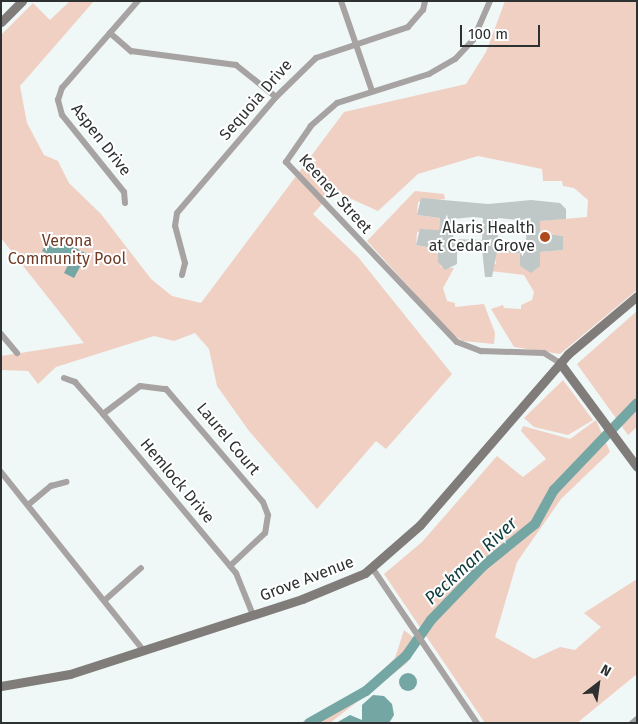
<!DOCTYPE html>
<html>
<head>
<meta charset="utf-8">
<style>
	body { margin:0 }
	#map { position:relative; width:638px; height:724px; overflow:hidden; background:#eff7f7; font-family:"Fira Sans",sans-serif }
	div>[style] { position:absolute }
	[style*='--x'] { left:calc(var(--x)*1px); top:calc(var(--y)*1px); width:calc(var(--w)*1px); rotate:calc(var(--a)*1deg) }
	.green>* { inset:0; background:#f1d0c4 }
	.water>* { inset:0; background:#74a6a3 }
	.round { border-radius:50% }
	.river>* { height:10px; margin:-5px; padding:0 5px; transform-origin:5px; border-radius:5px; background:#74a6a3 }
	.building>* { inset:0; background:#bfc8c7 }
	.street>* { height:6px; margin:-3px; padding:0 3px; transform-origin:3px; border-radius:3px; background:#a6a3a2 }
	.secondary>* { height:9px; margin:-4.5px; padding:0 4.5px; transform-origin:4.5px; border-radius:4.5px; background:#807c7a }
	.dots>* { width:14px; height:14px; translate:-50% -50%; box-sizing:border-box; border:2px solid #fff; border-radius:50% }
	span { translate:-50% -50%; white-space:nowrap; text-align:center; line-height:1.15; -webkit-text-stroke:4px #fff; paint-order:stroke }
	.street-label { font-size:16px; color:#2e3131 }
	.poi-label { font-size:16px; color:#2e3131 }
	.right { translate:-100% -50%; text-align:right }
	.park-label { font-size:16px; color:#703a25 }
	.water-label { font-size:18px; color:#0e3e3c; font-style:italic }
	.frame { position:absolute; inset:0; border:2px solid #2e3131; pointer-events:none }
	.north { position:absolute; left:573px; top:659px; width:50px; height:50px; -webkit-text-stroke:4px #fff; paint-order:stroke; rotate:30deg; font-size:14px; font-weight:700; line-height:20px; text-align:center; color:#2e3131 }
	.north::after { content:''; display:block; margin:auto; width:18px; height:22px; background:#2e3131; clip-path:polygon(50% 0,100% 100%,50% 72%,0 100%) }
	.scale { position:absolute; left:460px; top:25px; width:80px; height:22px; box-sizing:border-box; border:2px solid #2e3131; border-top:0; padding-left:6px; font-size:15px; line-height:18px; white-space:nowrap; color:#2e3131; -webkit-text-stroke:4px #fff; paint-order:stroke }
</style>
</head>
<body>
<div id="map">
	<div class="green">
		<div style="clip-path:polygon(70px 1px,94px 1px,20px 86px,27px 123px,44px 155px,58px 161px,69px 183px,101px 214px,151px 279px,172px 296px,201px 303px,344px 112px,466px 84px,486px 52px,505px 1px,637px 1px,637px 290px,560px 354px,514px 347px,491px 309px,503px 305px,504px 308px,521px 309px,521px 305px,532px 300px,534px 292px,524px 275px,490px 271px,490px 264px,496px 264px,495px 251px,520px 253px,520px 266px,531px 272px,540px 265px,540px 252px,563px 250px,563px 236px,540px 233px,540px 221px,587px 217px,588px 200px,574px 188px,563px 186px,562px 181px,543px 181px,542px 169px,478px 156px,418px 174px,378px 211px,334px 191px,313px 214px,358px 257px,452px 374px,386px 449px,376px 441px,317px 509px,249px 431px,217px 386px,209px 349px,195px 333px,174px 341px,154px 336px,56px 367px,38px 384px,28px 371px,1px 370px,1px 356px,84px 343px,1px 238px,1px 35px,33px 3px,50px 20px)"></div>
		<div style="clip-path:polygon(415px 191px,444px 194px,445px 199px,418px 202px,417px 215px,440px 218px,439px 230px,417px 232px,416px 245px,438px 249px,441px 267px,454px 268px,443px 288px,447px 301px,455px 303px,455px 307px,484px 304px,495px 333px,494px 344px,463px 341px,452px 334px,367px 241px)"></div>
		<div style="clip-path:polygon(637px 311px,637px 427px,628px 435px,577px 364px)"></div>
		<div style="clip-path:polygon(563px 380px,593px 420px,568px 435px,534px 427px,524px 418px)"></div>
		<div style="clip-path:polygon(596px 420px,610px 452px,561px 499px,517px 562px,495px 637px,534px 659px,560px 647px,575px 650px,601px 627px,584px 613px,637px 579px,637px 674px,577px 723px,485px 723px,384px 574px,422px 542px,497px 456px,523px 477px,546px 459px,521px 431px,523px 426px,570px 439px)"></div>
		<div style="clip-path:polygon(404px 630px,419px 642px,407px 663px,330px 723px,300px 723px,366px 687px,395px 658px)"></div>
	</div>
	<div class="water">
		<div style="clip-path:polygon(51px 235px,87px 254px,74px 278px,64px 273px,68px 265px,42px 251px)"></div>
		<div class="round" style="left:399px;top:673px;width:18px;height:18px"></div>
		<div style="clip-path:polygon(373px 695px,384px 696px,392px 704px,394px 715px,389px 723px,336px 723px,350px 715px,362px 720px,362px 705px)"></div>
	</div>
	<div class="river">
		<div style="--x:309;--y:723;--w:65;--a:-29.3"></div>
		<div style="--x:366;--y:691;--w:53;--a:-41.2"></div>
		<div style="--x:406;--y:656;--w:44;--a:-55.2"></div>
		<div style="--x:431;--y:620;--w:75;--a:-46.1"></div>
		<div style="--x:483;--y:566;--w:67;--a:-38.9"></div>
		<div style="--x:535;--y:524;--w:39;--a:-61"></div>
		<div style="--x:554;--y:490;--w:120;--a:-46.3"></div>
	</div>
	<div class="building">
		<div style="clip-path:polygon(evenodd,421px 198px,488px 204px,531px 200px,560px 203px,566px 209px,566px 219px,540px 221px,540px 233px,563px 236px,563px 250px,540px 252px,540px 266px,531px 273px,520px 266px,520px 253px,497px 252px,492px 277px,485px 277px,482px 250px,457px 250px,457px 264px,445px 270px,438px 262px,438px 249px,416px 245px,420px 229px,439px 230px,440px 218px,417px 215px,421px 198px,473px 217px,483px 218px,482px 240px,453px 239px,454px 219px,473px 217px,421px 198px,498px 218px,527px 221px,526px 241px,498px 240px,498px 218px)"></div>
	</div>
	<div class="street">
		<div style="--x:341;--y:1;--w:95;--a:71"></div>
		<div style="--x:490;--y:1;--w:43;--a:113.6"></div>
		<div style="--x:473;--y:40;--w:26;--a:133"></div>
		<div style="--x:455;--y:59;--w:30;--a:150"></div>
		<div style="--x:429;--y:74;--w:96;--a:162.5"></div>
		<div style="--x:337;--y:103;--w:35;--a:139"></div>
		<div style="--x:311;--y:126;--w:44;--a:124.8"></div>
		<div style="--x:286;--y:162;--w:248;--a:46.5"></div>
		<div style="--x:457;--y:342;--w:26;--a:21"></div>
		<div style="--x:481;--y:351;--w:63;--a:1.8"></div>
		<div style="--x:544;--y:353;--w:19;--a:32"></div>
		<div style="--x:110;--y:33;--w:28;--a:41"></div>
		<div style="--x:131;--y:51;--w:106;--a:7.6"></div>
		<div style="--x:236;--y:65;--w:51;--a:38.7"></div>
		<div style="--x:125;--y:203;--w:11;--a:-95"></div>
		<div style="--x:124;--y:192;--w:99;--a:-128.8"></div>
		<div style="--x:62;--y:115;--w:16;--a:-105"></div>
		<div style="--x:58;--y:100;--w:13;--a:-72"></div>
		<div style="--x:62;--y:88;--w:116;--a:-48.9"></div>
		<div style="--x:182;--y:275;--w:12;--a:-76"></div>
		<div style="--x:185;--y:263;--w:38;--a:-105"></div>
		<div style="--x:175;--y:226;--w:13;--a:-81"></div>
		<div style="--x:177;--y:213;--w:153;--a:-49.5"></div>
		<div style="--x:276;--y:97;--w:56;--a:-44.3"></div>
		<div style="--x:316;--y:58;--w:97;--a:-18.6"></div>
		<div style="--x:408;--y:27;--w:23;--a:-49"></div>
		<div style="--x:423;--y:10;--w:9;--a:-77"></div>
		<div style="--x:1;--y:334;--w:25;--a:50"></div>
		<div style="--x:64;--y:378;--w:12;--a:20"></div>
		<div style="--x:75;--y:382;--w:43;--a:48.8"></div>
		<div style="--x:103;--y:414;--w:207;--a:50.1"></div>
		<div style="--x:236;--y:573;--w:45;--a:68"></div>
		<div style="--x:103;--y:414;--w:46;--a:-37.1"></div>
		<div style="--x:140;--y:386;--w:26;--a:7"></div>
		<div style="--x:166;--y:389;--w:149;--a:49.4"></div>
		<div style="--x:263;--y:502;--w:14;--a:69"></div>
		<div style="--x:268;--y:515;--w:18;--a:99"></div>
		<div style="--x:265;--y:533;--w:48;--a:136.7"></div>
		<div style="--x:1;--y:472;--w:228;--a:51.4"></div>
		<div style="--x:28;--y:505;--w:30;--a:-40"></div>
		<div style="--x:51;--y:486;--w:16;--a:-15"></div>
		<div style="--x:373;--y:569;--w:186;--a:56"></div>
		<div style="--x:105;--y:600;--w:48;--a:-41.6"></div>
		<div style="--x:632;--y:723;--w:6;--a:-39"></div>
	</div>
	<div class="secondary">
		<div style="--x:1;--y:22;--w:30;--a:-45"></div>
		<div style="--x:560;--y:363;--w:129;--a:53.5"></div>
		<div style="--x:1;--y:686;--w:70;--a:-9.9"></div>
		<div style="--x:70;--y:674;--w:244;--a:-17.9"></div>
		<div style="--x:302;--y:599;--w:68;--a:-22.4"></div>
		<div style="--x:365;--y:573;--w:73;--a:-41.1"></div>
		<div style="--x:420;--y:525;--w:226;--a:-49.1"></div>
		<div style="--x:568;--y:354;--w:90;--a:-40"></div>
	</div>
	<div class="dots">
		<div style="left:545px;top:237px;background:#ae491b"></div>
	</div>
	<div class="street-label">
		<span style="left:256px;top:100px;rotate:-49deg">Sequoia Drive</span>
		<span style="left:101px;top:140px;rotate:52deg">Aspen Drive</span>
		<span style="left:335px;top:194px;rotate:48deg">Keeney Street</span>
		<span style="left:228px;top:439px;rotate:50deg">Laurel Court</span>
		<span style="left:177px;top:481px;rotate:50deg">Hemlock Drive</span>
		<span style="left:307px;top:579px;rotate:-21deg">Grove Avenue</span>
	</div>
	<div class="poi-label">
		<span class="right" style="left:535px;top:237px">Alaris Health<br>at Cedar Grove</span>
	</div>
	<div class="park-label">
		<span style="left:67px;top:250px">Verona<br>Community Pool</span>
	</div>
	<div class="water-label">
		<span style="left:471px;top:561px;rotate:-43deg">Peckman River</span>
	</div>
	<div class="frame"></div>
	<div class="north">N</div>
	<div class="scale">100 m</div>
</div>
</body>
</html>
